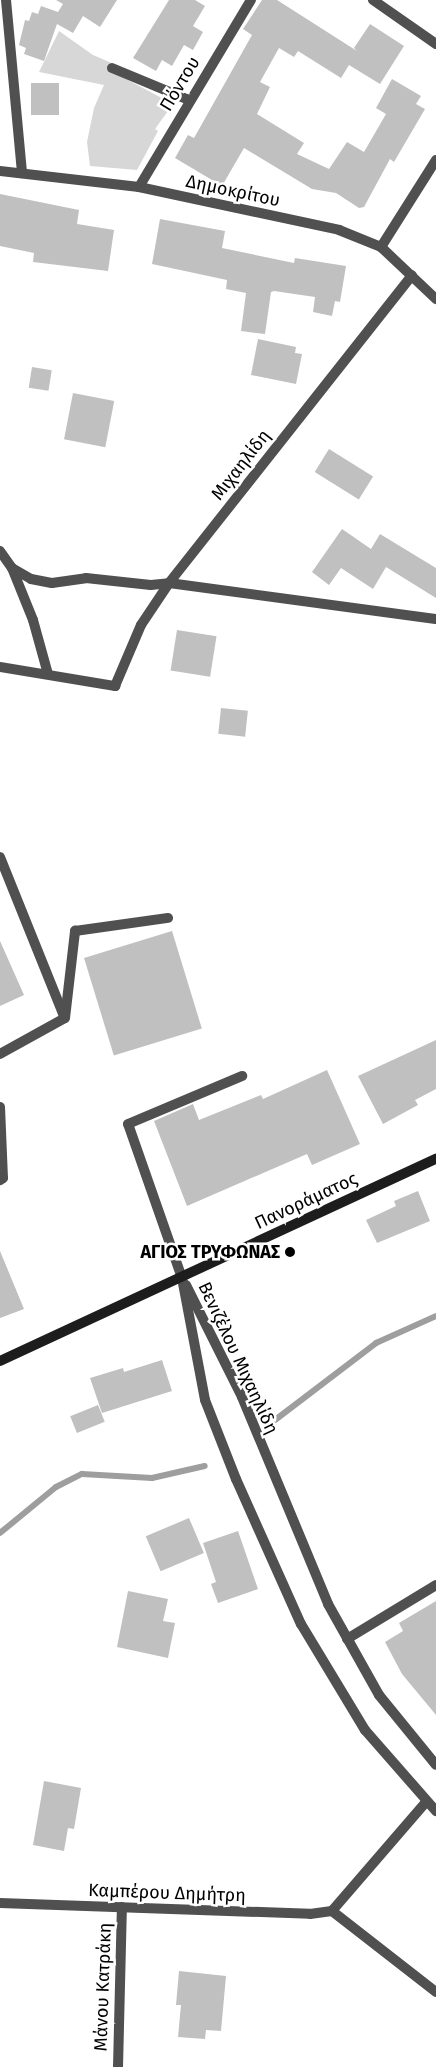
<!DOCTYPE html>
<html>
<head>
<meta charset="utf-8">
<style>
	body { margin:0 }
	#map { position:relative; width:436px; height:2067px; overflow:hidden; background:#fff; font-family:"Fira Sans",sans-serif }
	div>[style] { position:absolute }
	[style*='--x'] { left:calc(var(--x)*1px); top:calc(var(--y)*1px); width:calc(var(--w)*1px); rotate:calc(var(--a)*1deg) }
	.green>* { inset:0; background:#d7d7d7 }
	.stream>* { height:6px; margin:-3px; padding:0 3px; transform-origin:3px; border-radius:3px; background:#9e9e9e }
	.building>* { inset:0; background:#c0c0c0; transform-origin:0 0 }
	.service>* { height:10px; margin:-5px; padding:0 5px; transform-origin:5px; border-radius:5px; background:#505050 }
	.minor>* { height:10px; margin:-5px; padding:0 5px; transform-origin:5px; border-radius:5px; background:#505050 }
	.secondary>* { height:10px; margin:-5px; padding:0 5px; transform-origin:5px; border-radius:5px; background:#1d1d1d }
	.dots>* { width:14px; height:14px; translate:-50% -50%; box-sizing:border-box; border:2px solid #fff; border-radius:50% }
	span { translate:-50% -50%; white-space:nowrap; text-align:center; line-height:1.15; -webkit-text-stroke:5px #fff; paint-order:stroke }
	.street-label { font-size:18px; color:#000 }
	.poi-label { font-size:18px; color:#000; font-weight:700 }
	.right { translate:-100% -50%; text-align:right }
</style>
</head>
<body>
<div id="map">
	<div class="green">
		<div style="clip-path:polygon(59px 31px,93px 55px,114px 64px,111px 71px,173px 104px,155px 129px,158px 131px,137px 170px,90px 166px,87px 142px,94px 108px,104px 85px,39px 72px)"></div>
	</div>
	<div class="stream">
		<div style="--x:275;--y:1420;--w:127;--a:-37.3"></div>
		<div style="--x:376;--y:1343;--w:66;--a:-24.2"></div>
		<div style="--x:0;--y:1533;--w:72;--a:-39.4"></div>
		<div style="--x:56;--y:1487;--w:29;--a:-27"></div>
		<div style="--x:82;--y:1474;--w:70;--a:3.3"></div>
		<div style="--x:152;--y:1478;--w:54;--a:-12.8"></div>
	</div>
	<div class="building">
		<div style="clip-path:polygon(56px 0,117px 0,100px 27px,83px 16px,73px 33px,57px 24px,44px 61px,24px 54px,26px 48px,19px 45px,25px 20px,29px 21px,32px 12px,38px 14px,41px 6px,58px 12px,63px 4px)"></div>
		<div style="clip-path:polygon(169px 0,195px 0,205px 6px,193px 26px,203px 32px,193px 50px,184px 45px,172px 66px,162px 60px,156px 71px,133px 58px)"></div>
		<div style="clip-path:polygon(262px 0,277px 0,357px 51px,354px 48px,370px 24px,404px 46px,380px 84px,349px 65px,341px 78px,298px 51px,294px 57px,279px 48px,260px 82px,270px 87px,257px 114px,304px 143px,297px 154px,329px 169px,347px 142px,364px 152px,386px 114px,376px 108px,392px 79px,421px 96px,416px 104px,425px 109px,394px 162px,390px 159px,364px 207px,359px 208px,336px 193px,312px 189px,244px 148px,222px 186px,175px 158px,188px 135px,194px 138px,252px 35px,243px 29px)"></div>
		<div style="left:31px;top:83px;width:28px;height:32px"></div>
		<div style="clip-path:polygon(0 194px,79px 210px,77px 224px,114px 230px,108px 271px,33px 262px,34px 253px,0 246px)"></div>
		<div style="clip-path:polygon(160px 219px,225px 231px,222px 248px,294px 263px,295px 258px,346px 266px,340px 302px,335px 301px,332px 316px,313px 312px,315px 297px,274px 291px,271px 292px,265px 334px,241px 331px,246px 293px,226px 289px,227px 280px,152px 264px)"></div>
		<div style="clip-path:polygon(258px 339px,296px 347px,295px 353px,302px 354px,296px 384px,251px 375px)"></div>
		<div style="left:32px;top:367px;width:20px;height:21px;rotate:9deg"></div>
		<div style="left:73px;top:393px;width:42px;height:47px;rotate:11deg"></div>
		<div style="left:329px;top:449px;width:52px;height:27px;rotate:32deg"></div>
		<div style="clip-path:polygon(342px 529px,371px 549px,380px 534px,436px 568px,436px 598px,386px 567px,373px 589px,341px 568px,329px 585px,312px 572px)"></div>
		<div style="left:177px;top:630px;width:40px;height:41px;rotate:9deg"></div>
		<div style="left:221px;top:708px;width:27px;height:26px;rotate:6deg"></div>
		<div style="left:172px;top:931px;width:102px;height:92px;rotate:73deg"></div>
		<div style="clip-path:polygon(0 941px,24px 995px,0 1006px)"></div>
		<div style="clip-path:polygon(436px 1040px,436px 1089px,415px 1100px,418px 1105px,383px 1124px,358px 1076px)"></div>
		<div style="clip-path:polygon(327px 1070px,360px 1144px,312px 1165px,307px 1154px,187px 1206px,154px 1121px,193px 1104px,199px 1120px,261px 1095px,263px 1099px)"></div>
		<div style="clip-path:polygon(418px 1191px,430px 1221px,377px 1243px,366px 1220px,396px 1206px,394px 1201px)"></div>
		<div style="clip-path:polygon(0 1251px,24px 1309px,0 1318px)"></div>
		<div style="clip-path:polygon(162px 1360px,172px 1391px,102px 1413px,90px 1378px,123px 1368px,124px 1372px)"></div>
		<div style="left:98px;top:1405px;width:18px;height:30px;rotate:68deg"></div>
		<div style="left:189px;top:1518px;width:38px;height:47px;rotate:67deg"></div>
		<div style="clip-path:polygon(238px 1531px,258px 1589px,218px 1603px,211px 1584px,216px 1582px,203px 1543px)"></div>
		<div style="clip-path:polygon(128px 1591px,168px 1599px,163px 1621px,175px 1623px,168px 1658px,117px 1647px)"></div>
		<div style="clip-path:polygon(436px 1601px,436px 1715px,402px 1674px,385px 1642px,403px 1631px,399px 1623px)"></div>
		<div style="clip-path:polygon(44px 1781px,81px 1788px,74px 1829px,68px 1828px,64px 1851px,33px 1845px)"></div>
		<div style="clip-path:polygon(179px 1971px,226px 1976px,221px 2031px,206px 2030px,205px 2039px,178px 2037px,181px 2005px,176px 2005px)"></div>
	</div>
	<div class="service">
		<div style="--x:112;--y:68;--w:83;--a:22.6"></div>
		<div style="--x:0;--y:857;--w:171;--a:68.1"></div>
		<div style="--x:0;--y:1054;--w:74;--a:-29"></div>
		<div style="--x:65;--y:1018;--w:88;--a:-83.4"></div>
		<div style="--x:75;--y:931;--w:94;--a:-8"></div>
		<div style="--x:0;--y:1107;--w:71;--a:87.6"></div>
		<div style="--x:3;--y:1178;--w:4;--a:146"></div>
		<div style="--x:182;--y:1278;--w:163;--a:-109.3"></div>
		<div style="--x:128;--y:1124;--w:124;--a:-22.8"></div>
	</div>
	<div class="minor">
		<div style="--x:6;--y:0;--w:174;--a:84.7"></div>
		<div style="--x:373;--y:0;--w:77;--a:34.9"></div>
		<div style="--x:0;--y:171;--w:140;--a:6.6"></div>
		<div style="--x:139;--y:187;--w:205;--a:12.1"></div>
		<div style="--x:339;--y:230;--w:45;--a:22"></div>
		<div style="--x:381;--y:247;--w:76;--a:43.4"></div>
		<div style="--x:139;--y:187;--w:218;--a:-59.1"></div>
		<div style="--x:381;--y:247;--w:103;--a:-57.7"></div>
		<div style="--x:0;--y:551;--w:21;--a:55"></div>
		<div style="--x:12;--y:568;--w:56;--a:68"></div>
		<div style="--x:33;--y:620;--w:56;--a:74.5"></div>
		<div style="--x:12;--y:568;--w:22;--a:30"></div>
		<div style="--x:31;--y:579;--w:21;--a:11"></div>
		<div style="--x:52;--y:583;--w:34;--a:-8"></div>
		<div style="--x:86;--y:578;--w:65;--a:6.1"></div>
		<div style="--x:151;--y:585;--w:18;--a:-6"></div>
		<div style="--x:169;--y:583;--w:269;--a:7.7"></div>
		<div style="--x:0;--y:667;--w:117;--a:9.4"></div>
		<div style="--x:115;--y:686;--w:66;--a:-66.9"></div>
		<div style="--x:141;--y:625;--w:50;--a:-56.3"></div>
		<div style="--x:169;--y:583;--w:392;--a:-51.7"></div>
		<div style="--x:182;--y:1278;--w:124;--a:79.3"></div>
		<div style="--x:205;--y:1400;--w:85;--a:68.6"></div>
		<div style="--x:236;--y:1479;--w:159;--a:65.9"></div>
		<div style="--x:301;--y:1624;--w:124;--a:58.9"></div>
		<div style="--x:365;--y:1730;--w:108;--a:48.8"></div>
		<div style="--x:186;--y:1285;--w:125;--a:63.4"></div>
		<div style="--x:242;--y:1397;--w:224;--a:67.4"></div>
		<div style="--x:328;--y:1604;--w:104;--a:60.7"></div>
		<div style="--x:379;--y:1695;--w:90;--a:50.8"></div>
		<div style="--x:347;--y:1639;--w:104;--a:-31.2"></div>
		<div style="--x:426;--y:1802;--w:144;--a:130.8"></div>
		<div style="--x:332;--y:1911;--w:132;--a:37.9"></div>
		<div style="--x:0;--y:1903;--w:310;--a:2"></div>
		<div style="--x:310;--y:1914;--w:22;--a:-8"></div>
		<div style="--x:118;--y:2067;--w:160;--a:-88.6"></div>
	</div>
	<div class="secondary">
		<div style="--x:0;--y:1361;--w:481;--a:-24.9"></div>
	</div>
	<div class="dots">
		<div style="left:290px;top:1252px;background:#000"></div>
	</div>
	<div class="street-label">
		<span style="left:180px;top:84px;rotate:-59deg">Πόντου</span>
		<span style="left:233px;top:191px;rotate:12deg">Δημοκρίτου</span>
		<span style="left:241px;top:465px;rotate:-52deg">Μιχαηλίδη</span>
		<span style="left:306px;top:1201px;rotate:-25deg">Πανοράματος</span>
		<span style="left:238px;top:1358px;rotate:65deg">Βενιζέλου Μιχαηλίδη</span>
		<span style="left:167px;top:1893px;rotate:2deg">Καμπέρου Δημήτρη</span>
		<span style="left:103px;top:1987px;rotate:-88deg">Μάνου Κατράκη</span>
	</div>
	<div class="poi-label">
		<span class="right" style="left:280px;top:1252px">ΑΓΙΟΣ ΤΡΥΦΩΝΑΣ</span>
	</div>
</div>
</body>
</html>
